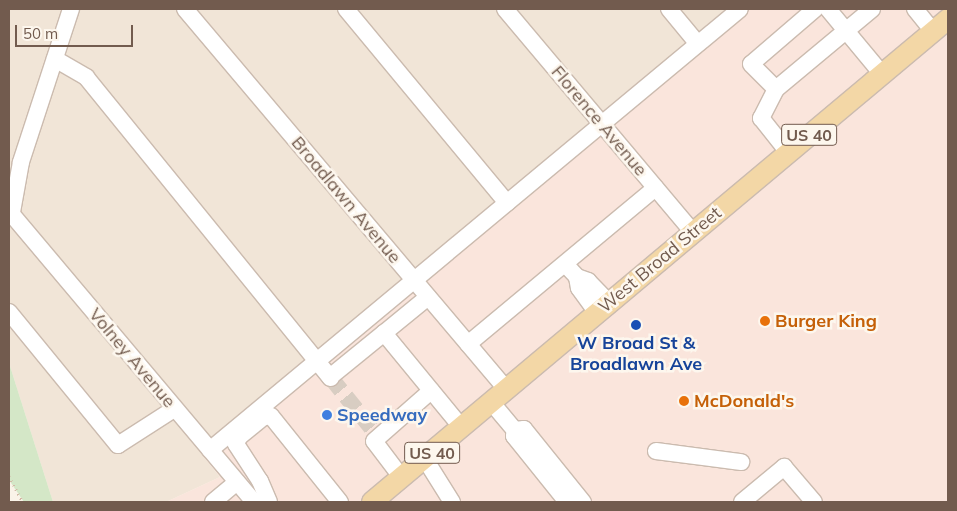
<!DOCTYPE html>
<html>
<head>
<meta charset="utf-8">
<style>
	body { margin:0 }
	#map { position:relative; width:957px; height:511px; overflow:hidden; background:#faf3e8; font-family:Mulish,sans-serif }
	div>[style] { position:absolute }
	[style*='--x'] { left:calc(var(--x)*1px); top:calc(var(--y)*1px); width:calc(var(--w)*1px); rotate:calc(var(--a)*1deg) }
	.residential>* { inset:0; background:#f1e5d7 }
	.commercial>* { inset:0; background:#fae5dc }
	.green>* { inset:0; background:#d4e7c7 }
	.minor-tunnel>* { height:16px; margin-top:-8px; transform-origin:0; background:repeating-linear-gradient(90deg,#d8cdc2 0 16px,transparent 0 24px) }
	.path>* { height:2.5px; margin-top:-1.25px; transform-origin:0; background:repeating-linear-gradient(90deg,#d2b7a5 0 1px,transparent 0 5px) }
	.roads { filter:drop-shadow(1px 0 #cbbbaf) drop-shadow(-1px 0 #cbbbaf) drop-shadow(0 1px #cbbbaf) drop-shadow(0 -1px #cbbbaf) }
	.minor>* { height:16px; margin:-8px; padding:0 8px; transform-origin:8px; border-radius:8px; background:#fff }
	.major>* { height:20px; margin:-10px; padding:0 10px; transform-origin:10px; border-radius:10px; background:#f3d7a6 }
	.dots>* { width:14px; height:14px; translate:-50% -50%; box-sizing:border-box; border:2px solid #fdf7ee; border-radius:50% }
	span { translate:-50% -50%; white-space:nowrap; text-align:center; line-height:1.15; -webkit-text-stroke:5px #fdf7ee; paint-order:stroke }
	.shield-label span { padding:1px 4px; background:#fdf7ee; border:1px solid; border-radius:4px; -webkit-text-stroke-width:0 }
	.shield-label { font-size:16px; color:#725b4e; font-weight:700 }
	.street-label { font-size:18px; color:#725b4e }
	.food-label { font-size:18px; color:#c56008; font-weight:700 }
	.left { translate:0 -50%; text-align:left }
	.transit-label { font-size:18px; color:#164399; font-weight:700 }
	.shop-label { font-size:18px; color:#366cbe; font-weight:700 }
	.frame { position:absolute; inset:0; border:10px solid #725b4e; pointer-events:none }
	.scale { position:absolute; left:15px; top:25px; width:118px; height:22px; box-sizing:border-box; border:2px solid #725b4e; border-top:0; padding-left:6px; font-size:15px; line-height:18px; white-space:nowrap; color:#725b4e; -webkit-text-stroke:4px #fdf7ee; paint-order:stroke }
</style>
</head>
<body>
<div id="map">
	<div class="residential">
		<div style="clip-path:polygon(9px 9px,741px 9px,203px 456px,220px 477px,166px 502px,53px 502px,9px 363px)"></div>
	</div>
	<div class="commercial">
		<div style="clip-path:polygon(741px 9px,948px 9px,948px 502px,166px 502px,220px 477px,203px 456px)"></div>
	</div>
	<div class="green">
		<div style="clip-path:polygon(9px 363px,53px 502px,24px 502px,9px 480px)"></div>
	</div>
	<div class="minor-tunnel">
		<div style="--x:331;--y:378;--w:67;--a:51.1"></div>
	</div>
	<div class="path">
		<div style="--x:9;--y:476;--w:30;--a:62"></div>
	</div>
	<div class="roads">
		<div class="minor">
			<div style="--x:185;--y:9;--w:499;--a:49.8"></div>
			<div style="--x:346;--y:9;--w:252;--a:50.3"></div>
			<div style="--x:505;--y:9;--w:292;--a:49.9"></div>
			<div style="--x:669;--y:9;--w:45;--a:50.4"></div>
			<div style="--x:815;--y:9;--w:84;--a:139.3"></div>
			<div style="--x:751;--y:64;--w:35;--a:45"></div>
			<div style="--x:776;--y:89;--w:125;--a:-39.8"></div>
			<div style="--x:828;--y:9;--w:85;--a:50.3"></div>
			<div style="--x:915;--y:9;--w:28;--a:51"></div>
			<div style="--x:55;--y:59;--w:36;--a:30"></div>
			<div style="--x:86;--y:77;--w:388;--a:50.9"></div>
			<div style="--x:776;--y:89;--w:33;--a:117"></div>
			<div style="--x:761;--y:118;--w:43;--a:51.5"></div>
			<div style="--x:9;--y:211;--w:380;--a:49.9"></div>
			<div style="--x:12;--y:212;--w:51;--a:-79.8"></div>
			<div style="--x:21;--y:162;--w:161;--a:-71.9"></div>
			<div style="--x:565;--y:264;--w:18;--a:47"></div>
			<div style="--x:577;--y:277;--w:12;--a:20"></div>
			<div style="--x:588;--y:281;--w:30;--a:46"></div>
			<div style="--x:577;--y:277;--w:11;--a:80"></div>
			<div style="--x:579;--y:288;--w:31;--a:54"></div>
			<div style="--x:428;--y:297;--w:57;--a:140.7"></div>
			<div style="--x:384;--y:333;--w:123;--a:50.6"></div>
			<div style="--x:9;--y:312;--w:172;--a:50.7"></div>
			<div style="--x:118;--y:445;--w:67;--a:-32.7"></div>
			<div style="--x:468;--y:344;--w:244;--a:-39.8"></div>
			<div style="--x:330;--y:377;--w:70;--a:-39.2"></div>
			<div style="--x:492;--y:403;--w:35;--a:50"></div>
			<div style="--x:515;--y:430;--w:6;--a:99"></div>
			<div style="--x:514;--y:436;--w:85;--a:51.2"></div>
			<div style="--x:515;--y:430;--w:9;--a:-6"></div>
			<div style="--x:524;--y:429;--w:94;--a:51.1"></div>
			<div style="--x:210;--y:450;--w:689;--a:-39.76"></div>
			<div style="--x:656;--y:451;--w:86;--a:7.4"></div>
			<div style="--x:425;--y:459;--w:51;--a:57.9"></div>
			<div style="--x:402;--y:478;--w:46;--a:-127.1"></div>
			<div style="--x:374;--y:441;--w:76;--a:-41.3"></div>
			<div style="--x:213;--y:502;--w:31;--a:-40"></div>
			<div style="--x:269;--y:502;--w:23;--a:-113"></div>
			<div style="--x:260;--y:481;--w:44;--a:-123"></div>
			<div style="--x:236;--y:444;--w:8;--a:-67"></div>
			<div style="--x:239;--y:437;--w:32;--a:-39"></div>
			<div style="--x:264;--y:417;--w:7;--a:-8"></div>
			<div style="--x:271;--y:416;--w:110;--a:51.3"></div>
			<div style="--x:742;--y:502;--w:55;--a:-39.8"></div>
			<div style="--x:784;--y:467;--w:46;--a:49.4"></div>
		</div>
		<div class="major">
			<div style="--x:372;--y:502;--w:752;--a:-39.98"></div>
		</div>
	</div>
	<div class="dots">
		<div style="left:765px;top:321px;background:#e8710a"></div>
		<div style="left:636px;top:325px;background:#1a4fb4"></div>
		<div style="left:684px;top:401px;background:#e8710a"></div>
		<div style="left:327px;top:415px;background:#3f7fe0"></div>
	</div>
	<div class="shield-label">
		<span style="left:809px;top:135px">US 40</span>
		<span style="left:432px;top:453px">US 40</span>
	</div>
	<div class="street-label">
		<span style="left:599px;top:121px;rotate:50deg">Florence Avenue</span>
		<span style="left:346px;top:200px;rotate:50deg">Broadlawn Avenue</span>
		<span style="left:660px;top:260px;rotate:-40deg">West Broad Street</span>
		<span style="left:132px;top:358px;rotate:50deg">Volney Avenue</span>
	</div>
	<div class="food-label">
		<span class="left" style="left:775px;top:321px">Burger King</span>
		<span class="left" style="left:694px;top:401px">McDonald's</span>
	</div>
	<div class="transit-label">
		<span style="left:636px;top:354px">W Broad St &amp;<br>Broadlawn Ave</span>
	</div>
	<div class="shop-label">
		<span class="left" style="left:337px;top:415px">Speedway</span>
	</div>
	<div class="frame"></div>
	<div class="scale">50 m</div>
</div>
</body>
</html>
